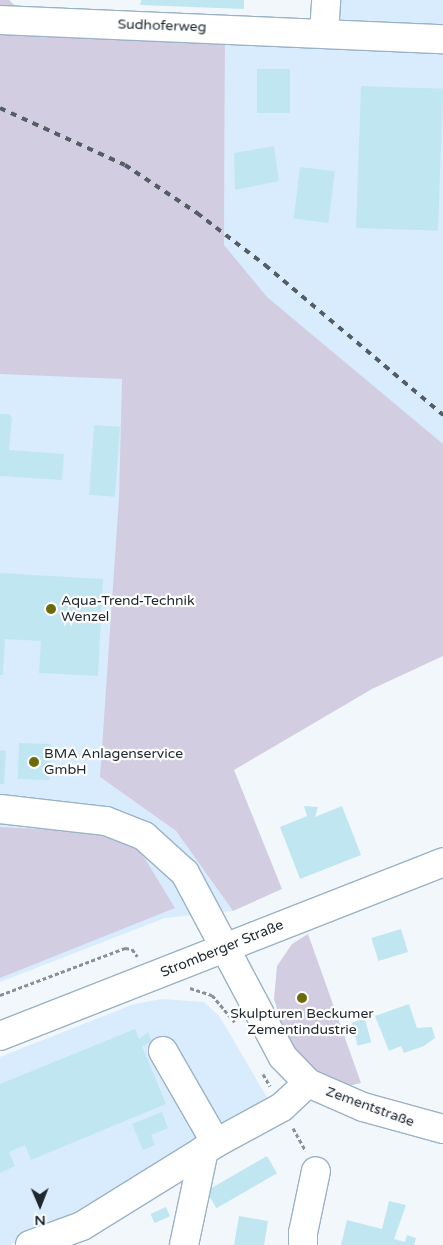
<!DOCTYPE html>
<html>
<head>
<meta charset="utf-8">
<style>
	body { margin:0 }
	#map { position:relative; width:443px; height:1245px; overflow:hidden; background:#f2f7fc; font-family:"Varela Round",sans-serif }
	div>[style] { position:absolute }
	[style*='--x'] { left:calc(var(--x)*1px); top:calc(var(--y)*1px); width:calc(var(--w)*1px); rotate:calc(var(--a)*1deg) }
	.built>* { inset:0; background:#d9ecfd }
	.green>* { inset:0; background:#d3cde2 }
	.building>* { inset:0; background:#c0e6f1; transform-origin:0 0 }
	.path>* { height:3px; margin-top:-1.5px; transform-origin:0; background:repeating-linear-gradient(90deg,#899097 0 4px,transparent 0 6.5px) }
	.roads { filter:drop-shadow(1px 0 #9ab2c7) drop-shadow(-1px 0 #9ab2c7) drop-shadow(0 1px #9ab2c7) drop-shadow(0 -1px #9ab2c7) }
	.minor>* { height:28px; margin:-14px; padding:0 14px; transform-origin:14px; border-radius:14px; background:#fff }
	.major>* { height:28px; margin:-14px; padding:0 14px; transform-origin:14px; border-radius:14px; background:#fff }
	.rail>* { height:4px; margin-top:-2px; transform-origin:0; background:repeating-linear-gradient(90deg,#545d64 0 6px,transparent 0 12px) }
	.dots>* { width:14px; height:14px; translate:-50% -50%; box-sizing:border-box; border:2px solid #fff; border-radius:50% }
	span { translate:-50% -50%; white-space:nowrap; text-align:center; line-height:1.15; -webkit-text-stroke:4.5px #fff; paint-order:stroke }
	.street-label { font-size:14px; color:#1e2830 }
	.poi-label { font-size:14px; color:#1e2830 }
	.left { translate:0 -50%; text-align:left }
	.north { position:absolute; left:15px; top:1180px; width:50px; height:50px; -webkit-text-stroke:4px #fff; paint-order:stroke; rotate:179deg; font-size:14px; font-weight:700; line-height:20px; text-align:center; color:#1e2830 }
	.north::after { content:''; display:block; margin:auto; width:18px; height:22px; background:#1e2830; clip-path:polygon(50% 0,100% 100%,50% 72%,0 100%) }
</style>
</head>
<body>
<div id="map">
	<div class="built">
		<div style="clip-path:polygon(334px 0,443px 0,443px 510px,100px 777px,176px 831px,233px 911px,165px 918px,0 982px,0 79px,224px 210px,225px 39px,332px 46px)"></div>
		<div style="clip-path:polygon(162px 999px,204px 1002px,220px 1017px,272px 1106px,81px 1221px,9px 1245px,0 1245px,0 1057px,134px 1004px)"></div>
	</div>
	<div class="green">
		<div style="clip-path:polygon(0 0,9px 0,49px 37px,225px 39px,224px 245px,267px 297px,443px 444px,443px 656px,372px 689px,234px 770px,282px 889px,233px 911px,176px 831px,100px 777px,119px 498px,122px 379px,0 374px)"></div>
		<div style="clip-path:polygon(0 827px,130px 834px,175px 908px,0 978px)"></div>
		<div style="clip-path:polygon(308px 934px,361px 1083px,335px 1089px,312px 1075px,286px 1039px,274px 999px,277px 966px,292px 944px)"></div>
	</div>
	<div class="building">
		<div style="clip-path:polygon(141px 0,244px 0,244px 9px,140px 5px)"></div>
		<div style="left:257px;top:69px;width:33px;height:44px"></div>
		<div style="left:361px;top:86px;width:82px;height:142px;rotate:2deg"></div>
		<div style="clip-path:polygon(274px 146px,279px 181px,235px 190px,234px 153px)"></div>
		<div style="left:300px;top:167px;width:35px;height:52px;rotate:7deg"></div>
		<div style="clip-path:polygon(0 414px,9px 414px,12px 418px,9px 450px,64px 454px,62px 480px,0 476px)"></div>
		<div style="left:94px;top:425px;width:26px;height:70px;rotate:4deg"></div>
		<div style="clip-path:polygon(0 573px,103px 579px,98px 676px,39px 673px,41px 641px,5px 639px,3px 675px,0 675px)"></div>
		<div style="left:19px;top:743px;width:32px;height:36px;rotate:2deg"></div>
		<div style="clip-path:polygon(0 750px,6px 751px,4px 784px,0 784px)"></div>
		<div style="clip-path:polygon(304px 806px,318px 807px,315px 817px,342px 806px,361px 855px,300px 879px,280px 827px,307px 816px)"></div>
		<div style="left:401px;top:929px;width:24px;height:31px;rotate:73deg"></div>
		<div style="clip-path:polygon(409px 1004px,417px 1028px,432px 1027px,435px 1038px,424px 1046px,404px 1053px,401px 1046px,389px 1051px,375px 1016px)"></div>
		<div style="left:365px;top:1019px;width:24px;height:14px;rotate:75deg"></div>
		<div style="clip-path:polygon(135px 1029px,139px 1039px,148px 1032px,152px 1042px,142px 1046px,166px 1104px,31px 1160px,25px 1145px,9px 1152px,15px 1166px,0 1173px,0 1084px)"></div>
		<div style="clip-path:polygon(162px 1112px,168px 1128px,151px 1135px,155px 1145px,143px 1150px,132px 1124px)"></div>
		<div style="left:267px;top:1156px;width:20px;height:70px;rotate:60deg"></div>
		<div style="clip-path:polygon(389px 1201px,406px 1205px,394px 1239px,405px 1242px,407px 1235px,416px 1238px,414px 1245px,341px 1245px,347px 1220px,382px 1229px)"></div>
		<div style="left:166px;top:1207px;width:10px;height:17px;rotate:66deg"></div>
		<div style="clip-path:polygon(239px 1216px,268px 1221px,264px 1245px,234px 1245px)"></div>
	</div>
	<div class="path">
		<div style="--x:190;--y:988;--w:23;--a:18"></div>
		<div style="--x:212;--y:995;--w:35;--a:50"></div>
		<div style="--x:0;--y:995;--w:134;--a:-20.6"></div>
		<div style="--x:125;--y:948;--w:7;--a:8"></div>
		<div style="--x:132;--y:949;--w:9;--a:54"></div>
		<div style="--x:263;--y:1074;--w:14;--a:60"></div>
		<div style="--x:293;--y:1128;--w:26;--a:61"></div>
	</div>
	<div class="roads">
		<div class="minor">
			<div style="--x:0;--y:20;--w:443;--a:2.5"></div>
			<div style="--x:324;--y:32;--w:32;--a:-86"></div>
			<div style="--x:0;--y:809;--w:107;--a:6.5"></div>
			<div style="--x:106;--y:821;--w:41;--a:21.5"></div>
			<div style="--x:144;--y:836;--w:55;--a:42.1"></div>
			<div style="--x:185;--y:873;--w:208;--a:62"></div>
			<div style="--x:283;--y:1057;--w:36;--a:46"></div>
			<div style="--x:308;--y:1083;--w:60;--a:23.6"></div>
			<div style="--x:363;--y:1107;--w:83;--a:15.4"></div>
			<div style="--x:163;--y:1051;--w:106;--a:60.1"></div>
			<div style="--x:30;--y:1245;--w:55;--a:-20.1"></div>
			<div style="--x:82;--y:1226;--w:158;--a:-31.8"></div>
			<div style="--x:216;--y:1143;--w:75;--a:-28.6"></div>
			<div style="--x:282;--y:1107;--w:35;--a:-43"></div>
			<div style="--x:184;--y:1245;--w:97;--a:-78.1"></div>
			<div style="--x:303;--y:1245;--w:12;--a:-90"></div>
			<div style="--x:303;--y:1233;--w:63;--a:-78.2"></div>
		</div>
		<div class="major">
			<div style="--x:0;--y:1036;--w:476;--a:-21.4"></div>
		</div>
	</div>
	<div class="rail">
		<div style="--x:0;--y:108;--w:137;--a:24.5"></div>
		<div style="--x:125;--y:165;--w:87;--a:33.7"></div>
		<div style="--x:197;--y:213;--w:86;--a:37.4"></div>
		<div style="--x:265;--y:265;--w:233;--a:40.1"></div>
	</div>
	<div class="dots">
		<div style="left:51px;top:609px;background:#6c6b09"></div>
		<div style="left:34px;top:762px;background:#6c6b09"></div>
		<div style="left:302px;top:998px;background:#6c6b09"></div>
	</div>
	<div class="street-label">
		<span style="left:162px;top:26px;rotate:2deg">Sudhoferweg</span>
		<span style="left:222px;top:949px;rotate:-22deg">Stromberger Straße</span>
		<span style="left:370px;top:1107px;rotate:20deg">Zementstraße</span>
	</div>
	<div class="poi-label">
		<span class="left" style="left:61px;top:609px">Aqua-Trend-Technik<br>Wenzel</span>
		<span class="left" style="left:44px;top:762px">BMA Anlagenservice<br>GmbH</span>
		<span style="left:302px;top:1022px">Skulpturen Beckumer<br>Zementindustrie</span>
	</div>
	<div class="north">N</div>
</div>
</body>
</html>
